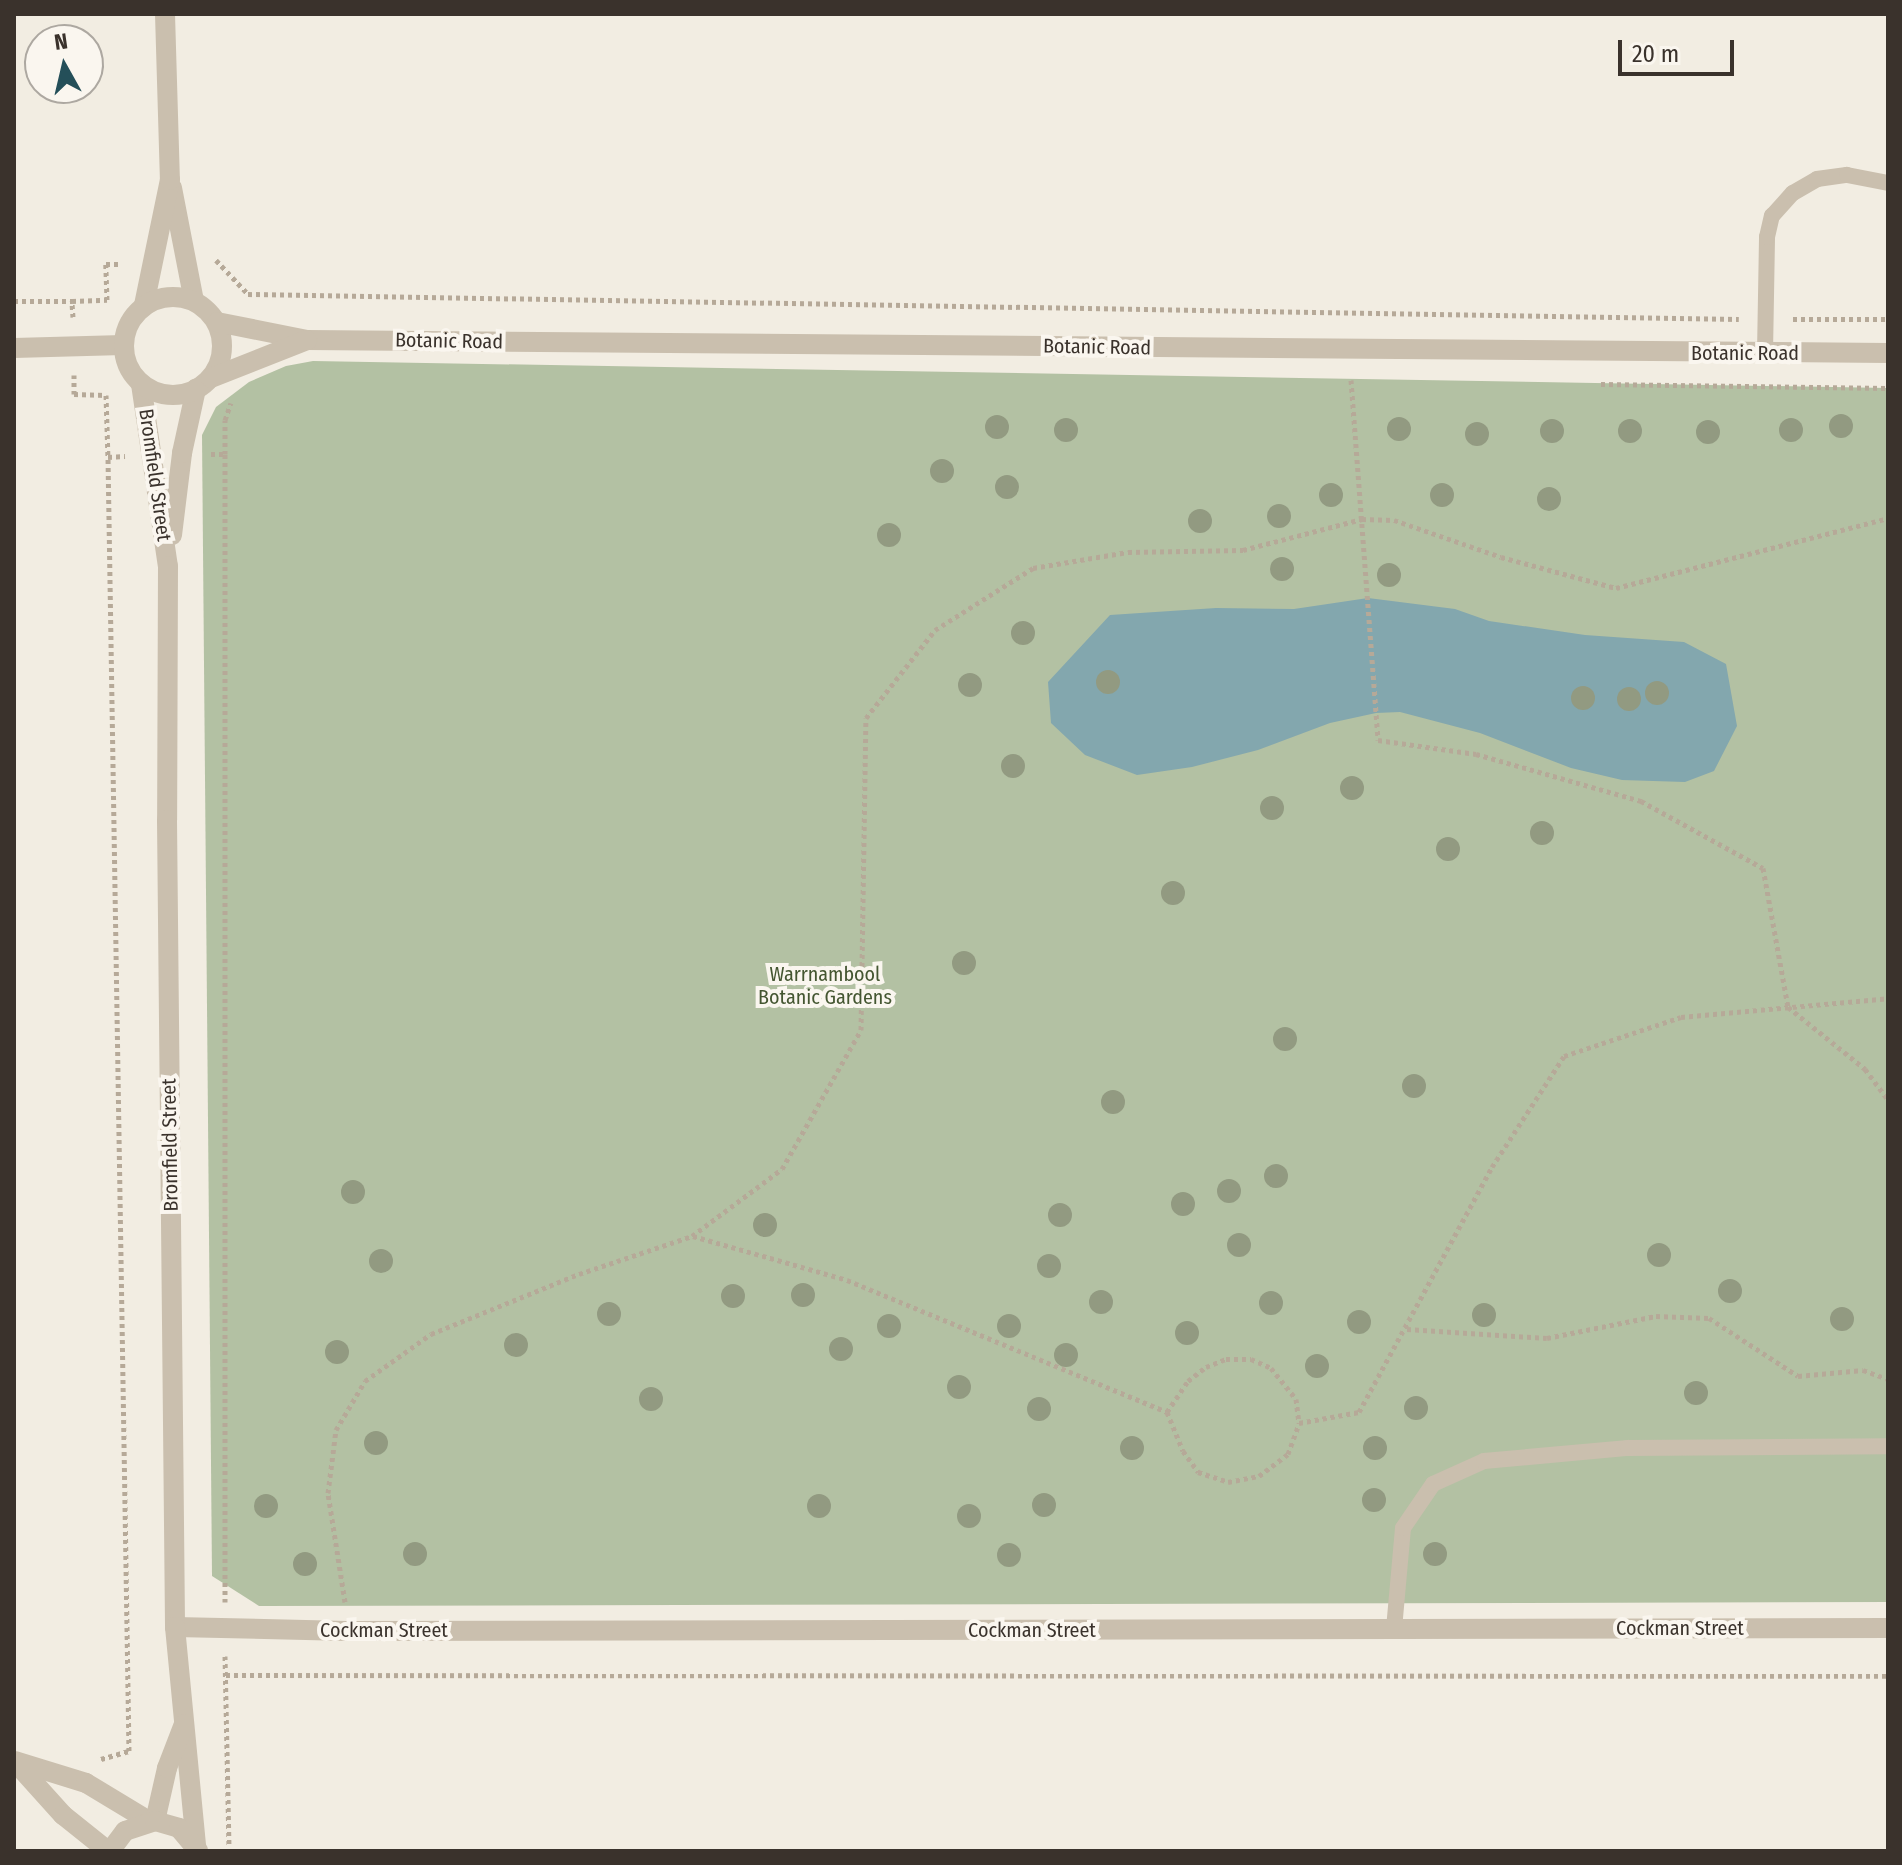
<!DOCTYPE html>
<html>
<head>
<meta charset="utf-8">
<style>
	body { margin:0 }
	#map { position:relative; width:1902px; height:1865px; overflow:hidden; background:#f2ede2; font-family:"Fira Sans Condensed",sans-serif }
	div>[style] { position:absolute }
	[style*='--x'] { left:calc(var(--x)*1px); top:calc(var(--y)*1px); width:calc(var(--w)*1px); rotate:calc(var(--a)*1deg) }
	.green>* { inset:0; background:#b3c1a3 }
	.water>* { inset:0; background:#83a7ae }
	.path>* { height:5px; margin-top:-2.5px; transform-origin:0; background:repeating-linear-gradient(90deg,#b6a998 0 4px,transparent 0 8px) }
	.service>* { height:16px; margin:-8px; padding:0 8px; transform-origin:8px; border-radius:8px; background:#cabfae }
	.minor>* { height:20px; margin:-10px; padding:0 10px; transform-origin:10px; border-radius:10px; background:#cabfae }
	.tertiary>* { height:20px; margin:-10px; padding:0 10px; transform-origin:10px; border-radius:10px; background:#cabfae }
	.tertiary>.ring { margin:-10px; padding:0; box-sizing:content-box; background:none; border:20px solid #cabfae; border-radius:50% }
	.trees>* { width:24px; height:24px; margin:-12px; border-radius:50%; background:#929a81 }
	span { translate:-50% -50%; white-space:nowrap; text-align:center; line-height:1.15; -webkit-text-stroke:8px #faf6ef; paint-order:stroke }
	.street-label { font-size:20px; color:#3a322c }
	.park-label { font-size:20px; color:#445631 }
	.frame { position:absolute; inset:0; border:16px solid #3a322c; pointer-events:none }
	.north { position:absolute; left:24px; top:24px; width:80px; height:80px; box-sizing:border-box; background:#faf6ef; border:2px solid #ada8a1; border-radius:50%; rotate:352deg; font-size:22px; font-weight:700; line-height:32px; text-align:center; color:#3a322c }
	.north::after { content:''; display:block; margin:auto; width:28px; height:36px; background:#244f59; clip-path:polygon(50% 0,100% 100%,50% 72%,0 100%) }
	.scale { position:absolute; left:1618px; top:40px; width:116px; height:36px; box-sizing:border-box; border:4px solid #3a322c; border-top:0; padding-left:10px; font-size:24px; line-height:28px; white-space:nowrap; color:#3a322c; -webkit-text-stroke:6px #faf6ef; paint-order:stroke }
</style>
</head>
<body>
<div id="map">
	<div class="green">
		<div style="clip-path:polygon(313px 361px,1888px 388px,1888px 1602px,259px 1606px,212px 1576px,202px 435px,216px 407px,249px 382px,286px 366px)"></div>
	</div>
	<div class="water">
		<div style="clip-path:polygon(1368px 598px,1455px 609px,1489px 621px,1585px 635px,1684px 642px,1726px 664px,1737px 726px,1714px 771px,1685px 782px,1622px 780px,1571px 768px,1480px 733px,1400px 712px,1376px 713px,1330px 723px,1258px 750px,1192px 767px,1137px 775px,1085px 755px,1051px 723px,1048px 682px,1110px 615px,1216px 608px,1294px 609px)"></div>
	</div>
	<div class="path">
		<div style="--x:216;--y:260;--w:47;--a:46.7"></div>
		<div style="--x:248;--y:294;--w:1491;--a:0.96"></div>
		<div style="--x:14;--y:301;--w:58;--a:0"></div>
		<div style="--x:73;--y:317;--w:16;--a:-94"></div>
		<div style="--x:72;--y:301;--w:35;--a:-2"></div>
		<div style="--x:107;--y:300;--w:36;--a:-92"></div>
		<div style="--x:106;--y:264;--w:16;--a:0"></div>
		<div style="--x:1793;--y:319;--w:95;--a:0"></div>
		<div style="--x:74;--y:375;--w:19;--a:90"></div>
		<div style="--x:74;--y:394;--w:32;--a:2"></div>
		<div style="--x:106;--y:395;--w:62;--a:88.2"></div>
		<div style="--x:108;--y:457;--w:17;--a:-3"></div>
		<div style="--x:1351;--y:380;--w:361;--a:85.7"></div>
		<div style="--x:1378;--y:740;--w:99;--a:8.1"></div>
		<div style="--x:1476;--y:754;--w:172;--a:15.9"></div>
		<div style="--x:1641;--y:801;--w:139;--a:28.8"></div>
		<div style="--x:1763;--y:868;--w:141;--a:79.8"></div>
		<div style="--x:1788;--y:1007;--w:99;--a:38.8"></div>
		<div style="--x:1865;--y:1069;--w:39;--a:53"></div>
		<div style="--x:1601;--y:384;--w:287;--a:0.8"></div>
		<div style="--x:211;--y:454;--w:14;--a:0"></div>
		<div style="--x:225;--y:454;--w:34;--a:-90"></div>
		<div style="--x:225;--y:420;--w:18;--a:-71"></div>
		<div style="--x:693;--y:1236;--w:160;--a:15.9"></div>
		<div style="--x:847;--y:1280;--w:346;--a:22.4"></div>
		<div style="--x:1167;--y:1412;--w:37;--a:-56"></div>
		<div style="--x:1188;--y:1381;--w:23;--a:-38"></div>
		<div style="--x:1206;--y:1367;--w:22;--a:-22"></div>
		<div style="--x:1226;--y:1359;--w:25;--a:0"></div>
		<div style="--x:1251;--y:1359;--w:22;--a:24"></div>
		<div style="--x:1271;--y:1368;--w:40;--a:51"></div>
		<div style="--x:1296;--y:1399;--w:24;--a:83"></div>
		<div style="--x:1299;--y:1423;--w:61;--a:-10.4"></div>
		<div style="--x:1359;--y:1412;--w:279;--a:-61.5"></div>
		<div style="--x:1492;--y:1167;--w:132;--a:-57"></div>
		<div style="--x:1564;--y:1056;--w:123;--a:-18.4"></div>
		<div style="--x:1681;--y:1017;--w:208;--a:-5.2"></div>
		<div style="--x:1407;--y:1329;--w:140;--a:3.7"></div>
		<div style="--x:1547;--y:1338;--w:111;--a:-11.4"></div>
		<div style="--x:1656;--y:1316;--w:53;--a:2.2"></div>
		<div style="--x:1709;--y:1318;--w:106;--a:33.1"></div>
		<div style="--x:1798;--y:1376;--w:65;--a:-5.3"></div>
		<div style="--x:1863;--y:1370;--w:27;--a:20"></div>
		<div style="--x:1167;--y:1412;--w:42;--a:67.7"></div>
		<div style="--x:1183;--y:1451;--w:26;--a:54"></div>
		<div style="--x:1198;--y:1472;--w:32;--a:18"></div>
		<div style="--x:1228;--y:1482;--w:32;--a:-11"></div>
		<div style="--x:1259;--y:1476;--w:36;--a:-37"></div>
		<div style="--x:1288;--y:1454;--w:33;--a:-70"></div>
		<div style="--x:225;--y:1602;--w:1148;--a:-90"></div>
		<div style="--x:345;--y:1602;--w:110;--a:-98.9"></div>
		<div style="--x:328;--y:1493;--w:64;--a:-82.8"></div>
		<div style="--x:336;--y:1430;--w:57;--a:-59.4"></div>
		<div style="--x:365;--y:1381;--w:81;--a:-35.5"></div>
		<div style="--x:431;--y:1334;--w:160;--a:-22.1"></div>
		<div style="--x:579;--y:1274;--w:119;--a:-18.6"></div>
		<div style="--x:692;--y:1236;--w:112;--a:-36.7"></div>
		<div style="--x:782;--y:1169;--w:160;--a:-60.4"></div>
		<div style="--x:861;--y:1030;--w:312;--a:-89.1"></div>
		<div style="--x:866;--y:718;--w:112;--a:-51.9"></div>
		<div style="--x:935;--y:630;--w:116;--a:-32.3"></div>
		<div style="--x:1033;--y:568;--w:96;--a:-9.6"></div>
		<div style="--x:1128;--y:552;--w:115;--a:-1"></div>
		<div style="--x:1243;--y:550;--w:123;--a:-14.6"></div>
		<div style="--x:1362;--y:519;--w:32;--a:2"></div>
		<div style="--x:1394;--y:520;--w:113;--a:19.1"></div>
		<div style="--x:1501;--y:557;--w:119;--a:15.1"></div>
		<div style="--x:1616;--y:588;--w:281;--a:-14.4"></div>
		<div style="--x:225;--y:1656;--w:190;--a:88.8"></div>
		<div style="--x:226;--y:1675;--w:1662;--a:0.03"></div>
		<div style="--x:101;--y:1759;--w:29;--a:-16"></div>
		<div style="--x:129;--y:1751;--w:1294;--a:-90.93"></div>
	</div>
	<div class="service">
		<div style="--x:1765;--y:353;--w:116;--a:-89"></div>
		<div style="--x:1767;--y:237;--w:22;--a:-77"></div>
		<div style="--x:1772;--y:216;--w:31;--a:-48"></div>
		<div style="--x:1793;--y:193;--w:28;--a:-30"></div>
		<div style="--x:1817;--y:179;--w:30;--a:-8"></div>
		<div style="--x:1847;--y:175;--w:42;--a:11"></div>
		<div style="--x:1394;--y:1629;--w:101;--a:-84.9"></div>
		<div style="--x:1403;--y:1528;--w:53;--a:-55.7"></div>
		<div style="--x:1433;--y:1484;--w:56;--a:-24.3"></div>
		<div style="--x:1484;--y:1461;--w:145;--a:-5.2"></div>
		<div style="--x:1628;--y:1448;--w:260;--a:-0.4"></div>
	</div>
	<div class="minor">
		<div style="--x:172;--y:188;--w:115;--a:79"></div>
		<div style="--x:144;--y:305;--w:128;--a:-78.3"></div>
		<div style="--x:307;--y:340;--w:1581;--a:0.47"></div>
		<div style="--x:14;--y:348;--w:109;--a:-1.6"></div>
		<div style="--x:141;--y:384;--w:184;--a:81.6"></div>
		<div style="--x:172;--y:535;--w:83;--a:-83"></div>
		<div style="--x:182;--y:453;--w:66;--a:-77.7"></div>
		<div style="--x:175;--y:1627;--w:172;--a:1.3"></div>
		<div style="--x:347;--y:1631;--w:1541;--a:-0.11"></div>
		<div style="--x:15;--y:1761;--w:74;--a:17.2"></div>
		<div style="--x:86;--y:1783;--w:74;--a:31.1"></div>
		<div style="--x:17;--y:1764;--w:69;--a:48"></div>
		<div style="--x:63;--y:1815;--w:58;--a:38.7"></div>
	</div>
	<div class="tertiary">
		<div style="--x:165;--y:14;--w:166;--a:88.3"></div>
		<div class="ring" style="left:124px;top:297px;width:78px;height:78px"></div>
		<div style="--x:217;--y:322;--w:92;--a:11.3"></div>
		<div style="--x:211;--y:378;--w:103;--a:-21.6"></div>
		<div style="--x:168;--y:566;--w:254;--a:90.2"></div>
		<div style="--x:167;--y:820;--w:807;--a:89.43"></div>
		<div style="--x:175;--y:1627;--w:220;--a:84.5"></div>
		<div style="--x:155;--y:1821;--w:54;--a:-77.2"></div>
		<div style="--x:167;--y:1768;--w:47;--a:-68.9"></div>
		<div style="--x:110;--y:1851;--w:25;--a:-53"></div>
		<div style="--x:125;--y:1831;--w:32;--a:-18"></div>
		<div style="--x:155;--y:1821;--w:25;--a:16"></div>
		<div style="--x:179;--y:1828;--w:30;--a:50"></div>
	</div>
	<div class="trees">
		<div style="left:1841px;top:426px"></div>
		<div style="left:997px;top:427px"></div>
		<div style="left:1399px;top:429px"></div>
		<div style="left:1066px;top:430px"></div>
		<div style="left:1791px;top:430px"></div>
		<div style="left:1552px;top:431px"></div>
		<div style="left:1630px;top:431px"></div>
		<div style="left:1708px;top:432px"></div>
		<div style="left:1477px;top:434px"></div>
		<div style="left:942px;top:471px"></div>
		<div style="left:1007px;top:487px"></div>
		<div style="left:1331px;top:495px"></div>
		<div style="left:1442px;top:495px"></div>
		<div style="left:1549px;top:499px"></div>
		<div style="left:1279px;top:516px"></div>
		<div style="left:1200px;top:521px"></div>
		<div style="left:889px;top:535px"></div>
		<div style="left:1282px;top:569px"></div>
		<div style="left:1389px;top:575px"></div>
		<div style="left:1023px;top:633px"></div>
		<div style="left:1108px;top:682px"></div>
		<div style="left:970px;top:685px"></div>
		<div style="left:1657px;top:693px"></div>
		<div style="left:1583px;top:698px"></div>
		<div style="left:1629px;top:699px"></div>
		<div style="left:1013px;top:766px"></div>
		<div style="left:1352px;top:788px"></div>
		<div style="left:1272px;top:808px"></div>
		<div style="left:1542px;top:833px"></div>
		<div style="left:1448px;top:849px"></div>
		<div style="left:1173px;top:893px"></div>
		<div style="left:964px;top:963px"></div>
		<div style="left:1285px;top:1039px"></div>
		<div style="left:1414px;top:1086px"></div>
		<div style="left:1113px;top:1102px"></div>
		<div style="left:1276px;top:1176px"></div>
		<div style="left:1229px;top:1191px"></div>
		<div style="left:353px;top:1192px"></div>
		<div style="left:1183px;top:1204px"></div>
		<div style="left:1060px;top:1215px"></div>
		<div style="left:765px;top:1225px"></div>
		<div style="left:1239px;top:1245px"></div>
		<div style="left:1659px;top:1255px"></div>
		<div style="left:381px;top:1261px"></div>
		<div style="left:1049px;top:1266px"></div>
		<div style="left:1730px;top:1291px"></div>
		<div style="left:803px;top:1295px"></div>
		<div style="left:733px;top:1296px"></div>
		<div style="left:1101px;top:1302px"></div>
		<div style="left:1271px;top:1303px"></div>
		<div style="left:609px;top:1314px"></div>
		<div style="left:1484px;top:1315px"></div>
		<div style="left:1842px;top:1319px"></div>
		<div style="left:1359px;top:1322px"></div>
		<div style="left:889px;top:1326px"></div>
		<div style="left:1009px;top:1326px"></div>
		<div style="left:1187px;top:1333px"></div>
		<div style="left:516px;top:1345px"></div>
		<div style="left:841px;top:1349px"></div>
		<div style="left:337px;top:1352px"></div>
		<div style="left:1066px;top:1355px"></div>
		<div style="left:1317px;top:1366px"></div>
		<div style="left:959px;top:1387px"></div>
		<div style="left:1696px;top:1393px"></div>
		<div style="left:651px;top:1399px"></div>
		<div style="left:1416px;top:1408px"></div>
		<div style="left:1039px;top:1409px"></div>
		<div style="left:376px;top:1443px"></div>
		<div style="left:1132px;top:1448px"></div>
		<div style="left:1375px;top:1448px"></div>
		<div style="left:1374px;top:1500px"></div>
		<div style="left:1044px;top:1505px"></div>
		<div style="left:266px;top:1506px"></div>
		<div style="left:819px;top:1506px"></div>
		<div style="left:969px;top:1516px"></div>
		<div style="left:415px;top:1554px"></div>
		<div style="left:1435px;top:1554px"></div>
		<div style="left:1009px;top:1555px"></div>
		<div style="left:305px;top:1564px"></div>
	</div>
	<div class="street-label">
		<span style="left:449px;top:341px;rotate:1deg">Botanic Road</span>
		<span style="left:1097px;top:347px;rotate:1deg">Botanic Road</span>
		<span style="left:1745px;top:353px">Botanic Road</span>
		<span style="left:155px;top:475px;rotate:82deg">Bromfield Street</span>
		<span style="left:170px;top:1145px;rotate:-91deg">Bromfield Street</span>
		<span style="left:1680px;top:1628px">Cockman Street</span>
		<span style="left:384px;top:1630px">Cockman Street</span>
		<span style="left:1032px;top:1630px">Cockman Street</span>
	</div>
	<div class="park-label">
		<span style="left:825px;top:986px">Warrnambool<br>Botanic Gardens</span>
	</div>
	<div class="frame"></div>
	<div class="north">N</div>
	<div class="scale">20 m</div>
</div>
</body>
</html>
